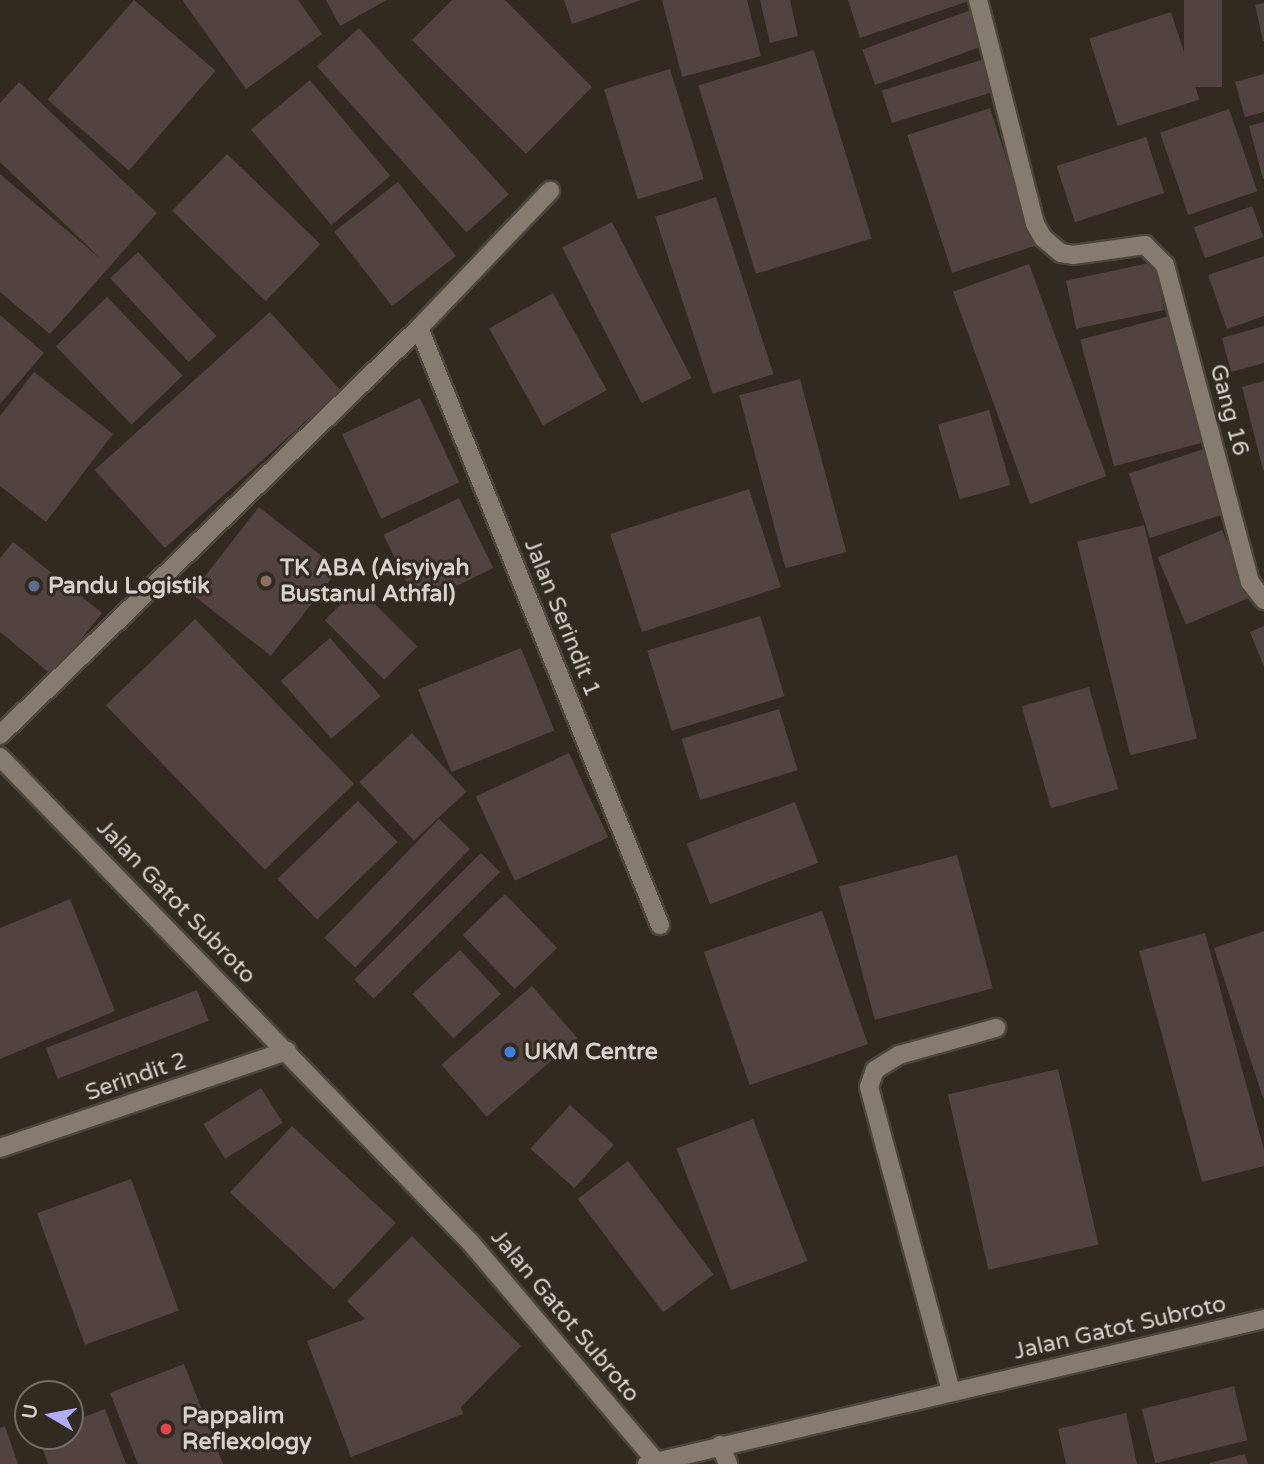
<!DOCTYPE html>
<html>
<head>
<meta charset="utf-8">
<style>
	body { margin:0 }
	#map { position:relative; width:1264px; height:1464px; overflow:hidden; background:#322a21; font-family:"Varela Round",sans-serif }
	div>[style] { position:absolute }
	[style*='--x'] { left:calc(var(--x)*1px); top:calc(var(--y)*1px); width:calc(var(--w)*1px); rotate:calc(var(--a)*1deg) }
	.building>* { inset:0; background:#51433f; transform-origin:0 0 }
	.roads { filter:drop-shadow(2px 0 #4b453c) drop-shadow(-2px 0 #4b453c) drop-shadow(0 2px #4b453c) drop-shadow(0 -2px #4b453c) }
	.minor>* { height:18px; margin:-9px; padding:0 9px; transform-origin:9px; border-radius:9px; background:#857b71 }
	.dots>* { width:19px; height:19px; translate:-50% -50%; box-sizing:border-box; border:4px solid #322a21; border-radius:50% }
	span { translate:-50% -50%; white-space:nowrap; text-align:center; line-height:1.15; -webkit-text-stroke:6px #322a21; paint-order:stroke }
	.street-label { font-size:23px; color:#d7d2cc }
	.poi-label { font-size:23px; color:#d7d2cc; font-weight:700 }
	.left { translate:0 -50%; text-align:left }
	.north { position:absolute; left:14px; top:1380px; width:70px; height:70px; box-sizing:border-box; background:#322a21; border:2px solid #746d65; border-radius:50%; rotate:280deg; font-size:19px; font-weight:700; line-height:28px; text-align:center; color:#d7d2cc }
	.north::after { content:''; display:block; margin:auto; width:24px; height:32px; background:#b1adfa; clip-path:polygon(50% 0,100% 100%,50% 72%,0 100%) }
</style>
</head>
<body>
<div id="map">
	<div class="building">
		<div style="left:134px;top:0;width:108px;height:132px;rotate:41deg"></div>
		<div style="clip-path:polygon(182px 0,298px 0,322px 34px,246px 89px)"></div>
		<div style="clip-path:polygon(326px 0,387px 0,340px 26px)"></div>
		<div style="clip-path:polygon(452px 0,505px 0,592px 87px,526px 154px,412px 40px)"></div>
		<div style="clip-path:polygon(564px 0,641px 0,572px 24px)"></div>
		<div style="clip-path:polygon(662px 0,747px 0,761px 56px,682px 77px)"></div>
		<div style="clip-path:polygon(760px 0,790px 0,798px 36px,770px 43px)"></div>
		<div style="clip-path:polygon(848px 0,972px 0,860px 38px)"></div>
		<div style="left:1184px;top:0;width:38px;height:87px"></div>
		<div style="clip-path:polygon(1264px 3px,1264px 41px,1263px 41px,1255px 5px)"></div>
		<div style="left:976px;top:8px;width:38px;height:121px;rotate:70deg"></div>
		<div style="left:1171px;top:12px;width:92px;height:86px;rotate:72deg"></div>
		<div style="left:359px;top:28px;width:224px;height:57px;rotate:48deg"></div>
		<div style="left:814px;top:50px;width:197px;height:121px;rotate:73deg"></div>
		<div style="left:988px;top:58px;width:34px;height:111px;rotate:73deg"></div>
		<div style="left:670px;top:69px;width:115px;height:69px;rotate:73deg"></div>
		<div style="clip-path:polygon(1264px 74px,1264px 112px,1245px 117px,1235px 82px)"></div>
		<div style="left:310px;top:80px;width:125px;height:77px;rotate:50deg"></div>
		<div style="clip-path:polygon(19px 82px,157px 213px,50px 334px,0 292px,0 174px,101px 259px,0 162px,0 103px)"></div>
		<div style="left:990px;top:108px;width:145px;height:87px;rotate:72deg"></div>
		<div style="left:1229px;top:109px;width:87px;height:73px;rotate:71deg"></div>
		<div style="clip-path:polygon(1264px 122px,1264px 179px,1263px 179px,1249px 126px)"></div>
		<div style="left:1146px;top:137px;width:59px;height:94px;rotate:72deg"></div>
		<div style="left:227px;top:154px;width:130px;height:79px;rotate:44deg"></div>
		<div style="left:398px;top:182px;width:94px;height:81px;rotate:52deg"></div>
		<div style="left:716px;top:197px;width:186px;height:64px;rotate:72deg"></div>
		<div style="left:1252px;top:206px;width:33px;height:62px;rotate:70deg"></div>
		<div style="left:612px;top:222px;width:175px;height:56px;rotate:63deg"></div>
		<div style="left:138px;top:252px;width:115px;height:38px;rotate:47deg"></div>
		<div style="clip-path:polygon(1264px 256px,1264px 316px,1227px 329px,1208px 275px)"></div>
		<div style="left:1154px;top:262px;width:49px;height:90px;rotate:78deg"></div>
		<div style="left:1029px;top:264px;width:226px;height:81px;rotate:70deg"></div>
		<div style="left:553px;top:293px;width:111px;height:73px;rotate:61deg"></div>
		<div style="left:107px;top:297px;width:109px;height:71px;rotate:46deg"></div>
		<div style="left:270px;top:312px;width:105px;height:236px;rotate:48deg"></div>
		<div style="clip-path:polygon(0 315px,44px 353px,0 404px)"></div>
		<div style="left:1169px;top:316px;width:131px;height:92px;rotate:75deg"></div>
		<div style="clip-path:polygon(1264px 326px,1264px 363px,1231px 372px,1222px 338px)"></div>
		<div style="clip-path:polygon(34px 372px,113px 434px,46px 522px,0 486px,0 416px)"></div>
		<div style="left:800px;top:379px;width:179px;height:63px;rotate:75deg"></div>
		<div style="clip-path:polygon(1264px 381px,1264px 470px,1263px 470px,1242px 387px)"></div>
		<div style="left:420px;top:398px;width:93px;height:86px;rotate:65deg"></div>
		<div style="left:989px;top:410px;width:78px;height:53px;rotate:74deg"></div>
		<div style="left:1204px;top:449px;width:68px;height:79px;rotate:72deg"></div>
		<div style="left:749px;top:489px;width:103px;height:146px;rotate:72deg"></div>
		<div style="left:459px;top:498px;width:78px;height:84px;rotate:64deg"></div>
		<div style="left:259px;top:507px;width:101px;height:110px;rotate:38deg"></div>
		<div style="left:1144px;top:525px;width:220px;height:69px;rotate:76deg"></div>
		<div style="left:1222px;top:530px;width:73px;height:70px;rotate:67deg"></div>
		<div style="clip-path:polygon(13px 542px,102px 613px,52px 675px,0 632px,0 558px)"></div>
		<div style="left:358px;top:587px;width:84px;height:47px;rotate:45deg"></div>
		<div style="left:760px;top:616px;width:84px;height:118px;rotate:73deg"></div>
		<div style="left:195px;top:619px;width:229px;height:124px;rotate:46deg"></div>
		<div style="clip-path:polygon(1264px 626px,1264px 667px,1250px 632px)"></div>
		<div style="left:330px;top:638px;width:77px;height:65px;rotate:49deg"></div>
		<div style="left:521px;top:648px;width:89px;height:111px;rotate:68deg"></div>
		<div style="left:1089px;top:687px;width:106px;height:70px;rotate:74deg"></div>
		<div style="left:779px;top:709px;width:64px;height:102px;rotate:73deg"></div>
		<div style="left:412px;top:733px;width:80px;height:72px;rotate:47deg"></div>
		<div style="left:569px;top:753px;width:93px;height:103px;rotate:65deg"></div>
		<div style="left:358px;top:801px;width:57px;height:112px;rotate:46deg"></div>
		<div style="left:795px;top:802px;width:65px;height:116px;rotate:69deg"></div>
		<div style="left:439px;top:819px;width:43px;height:165px;rotate:44deg"></div>
		<div style="left:481px;top:853px;width:27px;height:179px;rotate:45deg"></div>
		<div style="left:957px;top:855px;width:138px;height:122px;rotate:75deg"></div>
		<div style="left:505px;top:894px;width:75px;height:59px;rotate:46deg"></div>
		<div style="clip-path:polygon(70px 899px,115px 1011px,0 1059px,0 928px)"></div>
		<div style="left:822px;top:911px;width:141px;height:125px;rotate:71deg"></div>
		<div style="clip-path:polygon(1264px 931px,1264px 1098px,1263px 1098px,1214px 948px)"></div>
		<div style="clip-path:polygon(1205px 933px,1264px 1150px,1264px 1166px,1202px 1182px,1139px 951px)"></div>
		<div style="left:460px;top:950px;width:60px;height:65px;rotate:47deg"></div>
		<div style="left:532px;top:986px;width:69px;height:120px;rotate:49deg"></div>
		<div style="left:197px;top:990px;width:33px;height:162px;rotate:69deg"></div>
		<div style="left:1058px;top:1069px;width:180px;height:113px;rotate:77deg"></div>
		<div style="left:261px;top:1088px;width:41px;height:68px;rotate:58deg"></div>
		<div style="left:570px;top:1105px;width:59px;height:59px;rotate:42deg"></div>
		<div style="left:753px;top:1119px;width:152px;height:82px;rotate:69deg"></div>
		<div style="left:292px;top:1126px;width:142px;height:91px;rotate:43deg"></div>
		<div style="left:628px;top:1161px;width:142px;height:63px;rotate:53deg"></div>
		<div style="left:131px;top:1179px;width:140px;height:100px;rotate:70deg"></div>
		<div style="clip-path:polygon(412px 1236px,521px 1346px,461px 1407px,463px 1414px,351px 1457px,307px 1341px,365px 1319px,347px 1301px)"></div>
		<div style="clip-path:polygon(184px 1364px,223px 1464px,138px 1464px,110px 1393px)"></div>
		<div style="left:1234px;top:1386px;width:56px;height:95px;rotate:76deg"></div>
		<div style="clip-path:polygon(105px 1409px,126px 1464px,48px 1464px,38px 1436px,70px 1436px,70px 1422px)"></div>
		<div style="clip-path:polygon(1126px 1413px,1137px 1464px,1066px 1464px,1058px 1429px)"></div>
		<div style="clip-path:polygon(5px 1426px,18px 1464px,0 1464px,0 1428px)"></div>
		<div style="clip-path:polygon(1245px 1454px,1248px 1464px,1210px 1464px,1209px 1463px)"></div>
	</div>
	<div class="roads">
		<div class="minor">
			<div style="--x:978;--y:0;--w:231;--a:75.7"></div>
			<div style="--x:1035;--y:224;--w:16;--a:60"></div>
			<div style="--x:1043;--y:238;--w:23;--a:40"></div>
			<div style="--x:1061;--y:253;--w:12;--a:9"></div>
			<div style="--x:1073;--y:255;--w:73;--a:-7.9"></div>
			<div style="--x:1145;--y:245;--w:28;--a:45"></div>
			<div style="--x:1165;--y:265;--w:328;--a:75"></div>
			<div style="--x:1250;--y:582;--w:23;--a:52"></div>
			<div style="--x:419;--y:328;--w:644;--a:68.02"></div>
			<div style="--x:0;--y:735;--w:584;--a:-44.17"></div>
			<div style="--x:419;--y:328;--w:190;--a:-46.3"></div>
			<div style="--x:0;--y:757;--w:675;--a:45.9"></div>
			<div style="--x:470;--y:1242;--w:287;--a:49.7"></div>
			<div style="--x:0;--y:1148;--w:303;--a:-18.7"></div>
			<div style="--x:951;--y:1391;--w:315;--a:-105.1"></div>
			<div style="--x:869;--y:1087;--w:18;--a:-71"></div>
			<div style="--x:875;--y:1070;--w:28;--a:-32"></div>
			<div style="--x:899;--y:1055;--w:101;--a:-15.6"></div>
			<div style="--x:720;--y:1445;--w:21;--a:67"></div>
			<div style="--x:647;--y:1464;--w:634;--a:-13.22"></div>
		</div>
	</div>
	<div class="dots">
		<div style="left:266px;top:581px;background:#8d6e63"></div>
		<div style="left:34px;top:586px;background:#5c6f8a"></div>
		<div style="left:510px;top:1052px;background:#3f7fe0"></div>
		<div style="left:166px;top:1429px;background:#e0444e"></div>
	</div>
	<div class="street-label">
		<span style="left:1229px;top:410px;rotate:75deg">Gang 16</span>
		<span style="left:562px;top:618px;rotate:68deg">Jalan Serindit 1</span>
		<span style="left:176px;top:902px;rotate:46deg">Jalan Gatot Subroto</span>
		<span style="left:136px;top:1077px;rotate:-19deg">Serindit 2</span>
		<span style="left:565px;top:1316px;rotate:50deg">Jalan Gatot Subroto</span>
		<span style="left:1120px;top:1328px;rotate:-13deg">Jalan Gatot Subroto</span>
	</div>
	<div class="poi-label">
		<span class="left" style="left:280px;top:581px">TK ABA (Aisyiyah<br>Bustanul Athfal)</span>
		<span class="left" style="left:48px;top:586px">Pandu Logistik</span>
		<span class="left" style="left:524px;top:1052px">UKM Centre</span>
		<span class="left" style="left:182px;top:1429px">Pappalim<br>Reflexology</span>
	</div>
	<div class="north">U</div>
</div>
</body>
</html>
